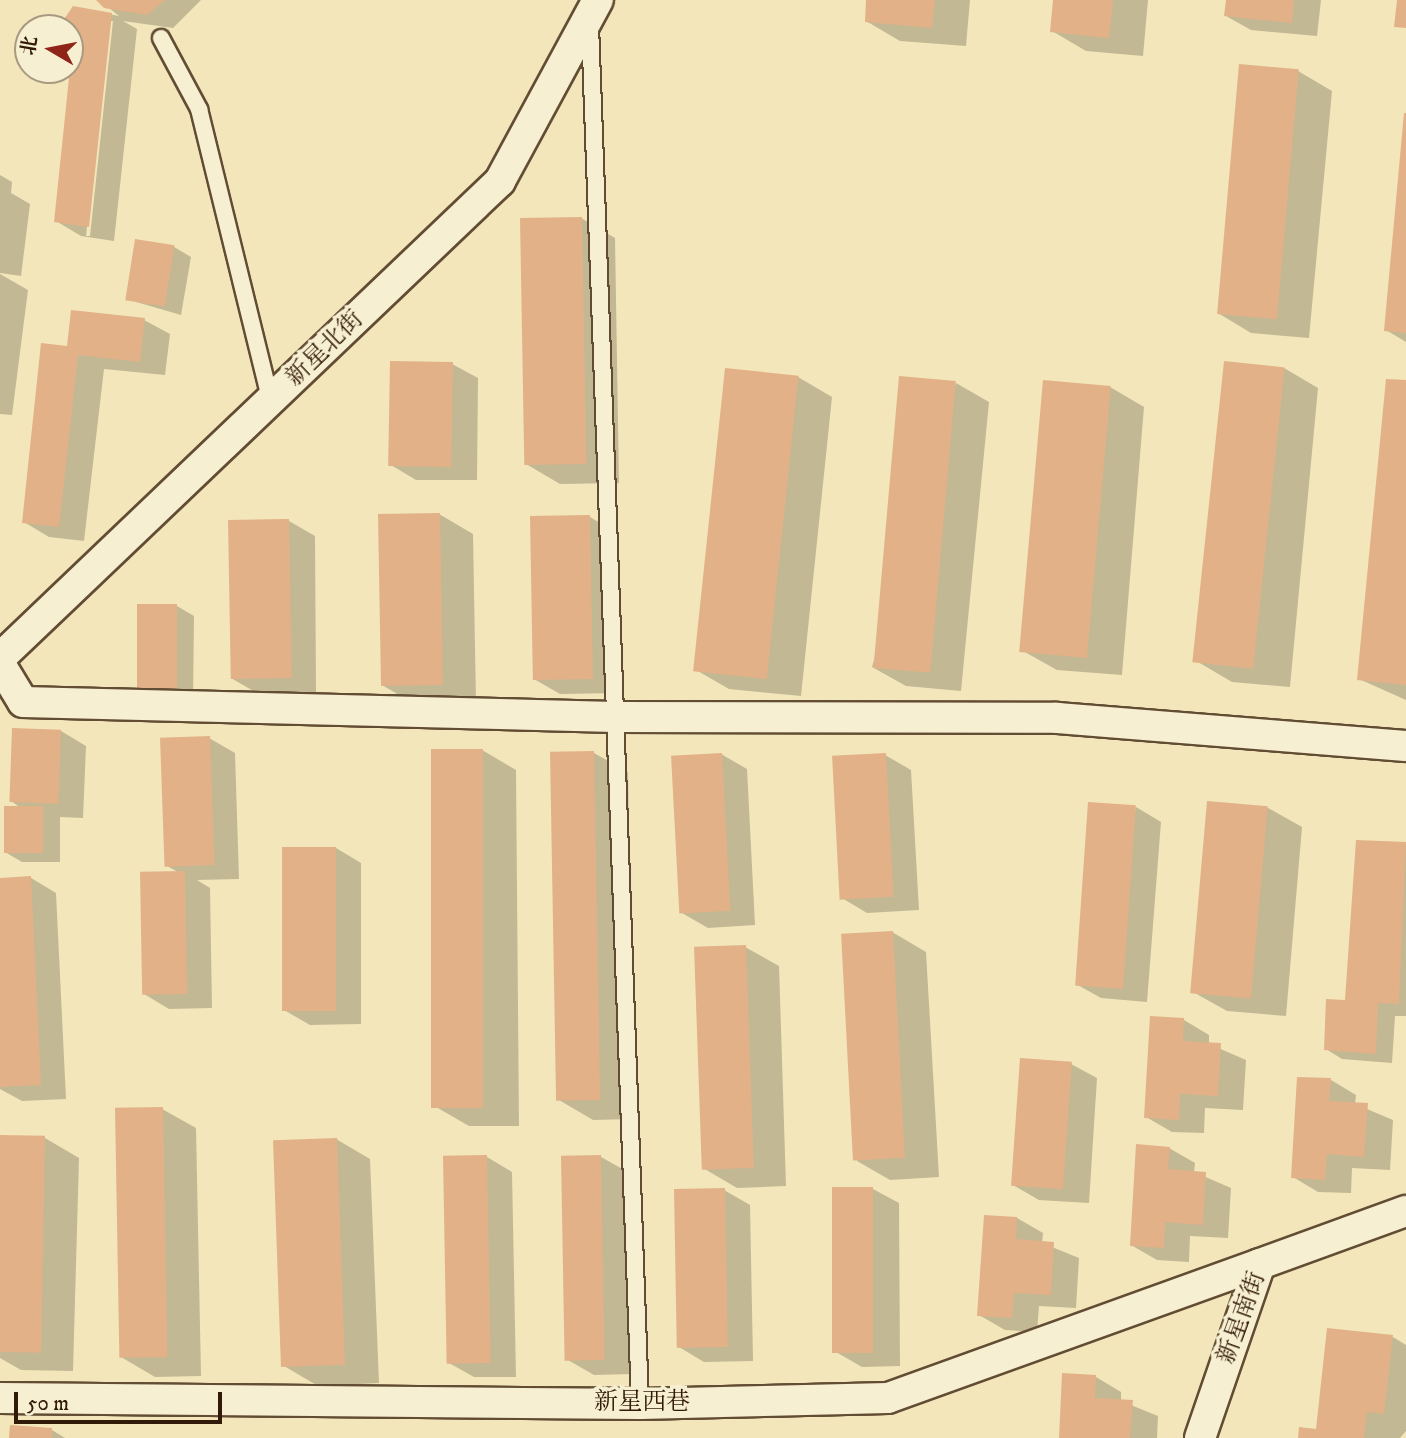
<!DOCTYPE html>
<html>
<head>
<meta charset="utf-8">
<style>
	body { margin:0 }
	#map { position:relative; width:1406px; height:1438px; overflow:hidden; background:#f3e6ba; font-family:"IM FELL DW Pica","Noto Serif SC",serif }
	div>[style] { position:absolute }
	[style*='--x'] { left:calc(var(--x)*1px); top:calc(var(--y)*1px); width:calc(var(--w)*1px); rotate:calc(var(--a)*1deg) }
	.shadow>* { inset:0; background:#0003 }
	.building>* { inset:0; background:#e2b187; transform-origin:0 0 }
	.roads { filter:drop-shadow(2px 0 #624d34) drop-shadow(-2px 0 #624d34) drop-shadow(0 2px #624d34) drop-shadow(0 -2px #624d34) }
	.service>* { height:16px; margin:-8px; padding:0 8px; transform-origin:8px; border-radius:8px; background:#f7efd2 }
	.minor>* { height:30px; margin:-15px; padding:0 15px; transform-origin:15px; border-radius:15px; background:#f7efd2 }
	span { translate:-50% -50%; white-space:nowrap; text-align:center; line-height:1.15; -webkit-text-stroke:7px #f7efd2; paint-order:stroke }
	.street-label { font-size:24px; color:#321a08 }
	.north { position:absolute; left:14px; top:14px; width:70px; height:70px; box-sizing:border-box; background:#f7efd2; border:2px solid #a89a81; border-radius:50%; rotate:280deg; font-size:19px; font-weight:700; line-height:28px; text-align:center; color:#321a08 }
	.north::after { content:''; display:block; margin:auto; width:24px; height:32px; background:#8f2418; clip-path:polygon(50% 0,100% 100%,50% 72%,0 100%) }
	.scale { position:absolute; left:14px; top:1392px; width:208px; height:32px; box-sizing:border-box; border:4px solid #321a08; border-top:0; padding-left:9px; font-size:21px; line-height:24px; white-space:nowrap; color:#321a08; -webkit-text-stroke:5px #f7efd2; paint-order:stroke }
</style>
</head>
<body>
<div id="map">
	<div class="shadow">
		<div style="clip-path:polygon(evenodd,99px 0,201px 0,173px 28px,123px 21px,137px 29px,114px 241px,81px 236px,56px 221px,74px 49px,70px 28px,60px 28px,74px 8px,119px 16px,99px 0,109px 21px,113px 21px,90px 236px,86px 236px,109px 21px)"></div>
		<div style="clip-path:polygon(868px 0,970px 0,966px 46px,900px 41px,866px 21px)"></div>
		<div style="clip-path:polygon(1055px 0,1148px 0,1143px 56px,1086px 51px,1052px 31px)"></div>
		<div style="clip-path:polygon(1227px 0,1321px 0,1317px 36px,1251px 30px,1226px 16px)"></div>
		<div style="clip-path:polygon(1298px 71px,1332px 91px,1309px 338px,1251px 333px,1218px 313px)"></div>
		<div style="clip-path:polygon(1406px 112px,1406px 342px,1386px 330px)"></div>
		<div style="clip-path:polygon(0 175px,12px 182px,11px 193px,30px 204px,21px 276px,0 273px)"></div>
		<div style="clip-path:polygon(581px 218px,615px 238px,619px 483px,560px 484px,526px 464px)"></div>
		<div style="clip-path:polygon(174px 247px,191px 257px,181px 315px,126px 299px)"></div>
		<div style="clip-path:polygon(0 274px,28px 290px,12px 415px,0 414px)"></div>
		<div style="clip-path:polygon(144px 320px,170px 334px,165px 375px,104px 369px,84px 541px,49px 537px,24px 522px,68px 348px)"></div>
		<div style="clip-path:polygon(452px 364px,478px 378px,477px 480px,416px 480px,391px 465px)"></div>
		<div style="clip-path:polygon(1284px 368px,1318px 388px,1290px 687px,1232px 682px,1198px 662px)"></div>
		<div style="clip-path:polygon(798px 377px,832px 397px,801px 696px,729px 689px,696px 670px)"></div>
		<div style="clip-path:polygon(1406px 382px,1406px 700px,1359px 679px)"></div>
		<div style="clip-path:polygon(956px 383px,989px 402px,961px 691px,906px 686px,872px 667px)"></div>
		<div style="clip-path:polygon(1110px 387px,1144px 407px,1122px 675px,1057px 670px,1023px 651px)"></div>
		<div style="clip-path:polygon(439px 514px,473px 534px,476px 704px,416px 705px,382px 685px)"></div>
		<div style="clip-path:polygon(590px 517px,615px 532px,617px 693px,560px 694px,534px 679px)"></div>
		<div style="clip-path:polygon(289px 521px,315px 536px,316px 692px,257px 693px,231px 678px)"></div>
		<div style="clip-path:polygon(177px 606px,194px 616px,193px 697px,154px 697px,137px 688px)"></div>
		<div style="clip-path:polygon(61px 731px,86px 746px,83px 818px,60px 817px,60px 862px,22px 862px,5px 852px,21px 808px,11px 801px)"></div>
		<div style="clip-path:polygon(209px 738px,235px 753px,239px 879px,197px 880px,210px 888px,212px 1008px,169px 1009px,144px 994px,180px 873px,167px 866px)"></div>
		<div style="clip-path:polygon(482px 750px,516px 770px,519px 1126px,469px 1126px,436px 1107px)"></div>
		<div style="clip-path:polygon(594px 753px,628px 772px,634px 1119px,593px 1120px,559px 1100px)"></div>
		<div style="clip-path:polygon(721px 754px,747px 769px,755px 925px,708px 928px,682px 913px)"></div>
		<div style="clip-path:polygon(885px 755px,911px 770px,919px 910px,867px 913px,842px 898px)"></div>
		<div style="clip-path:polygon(1209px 803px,1268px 808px,1302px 827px,1286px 1016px,1227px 1011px,1193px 992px)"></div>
		<div style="clip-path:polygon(1136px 807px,1161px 822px,1147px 1002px,1101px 998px,1076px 984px)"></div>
		<div style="clip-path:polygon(1357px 841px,1406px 844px,1406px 1016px,1395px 1016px,1392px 1063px,1342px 1059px,1326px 1049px,1347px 1002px)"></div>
		<div style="clip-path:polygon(336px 848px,361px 863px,361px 1024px,310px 1025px,284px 1010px)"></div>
		<div style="clip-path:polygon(31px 878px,56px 893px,66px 1099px,22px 1101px,0 1089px,0 880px)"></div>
		<div style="clip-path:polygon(892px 932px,926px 952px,939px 1177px,890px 1180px,857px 1161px)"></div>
		<div style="clip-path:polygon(745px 947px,779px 966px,786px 1186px,737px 1188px,703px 1168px)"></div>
		<div style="clip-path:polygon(1184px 1020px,1209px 1035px,1209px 1044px,1246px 1060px,1243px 1110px,1205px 1108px,1204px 1133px,1172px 1132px,1146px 1117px)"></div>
		<div style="clip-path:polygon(1071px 1064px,1097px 1078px,1089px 1203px,1039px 1200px,1013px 1185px)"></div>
		<div style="clip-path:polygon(1331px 1080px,1356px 1095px,1355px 1104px,1393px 1120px,1390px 1170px,1352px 1168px,1351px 1193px,1318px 1192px,1293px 1177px)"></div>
		<div style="clip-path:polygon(162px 1109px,196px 1128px,201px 1376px,155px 1377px,121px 1357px)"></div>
		<div style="clip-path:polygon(0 1137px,45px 1138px,79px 1158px,73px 1371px,21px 1370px,0 1358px)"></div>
		<div style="clip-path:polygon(336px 1139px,370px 1159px,379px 1383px,318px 1386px,284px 1366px)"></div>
		<div style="clip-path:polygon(1169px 1148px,1195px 1163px,1194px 1172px,1231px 1188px,1228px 1238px,1190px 1236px,1189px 1262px,1157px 1260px,1131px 1245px)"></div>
		<div style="clip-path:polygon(487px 1157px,512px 1172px,516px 1377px,474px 1377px,449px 1363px)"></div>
		<div style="clip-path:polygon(601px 1157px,626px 1171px,632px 1374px,594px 1375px,568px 1360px)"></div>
		<div style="clip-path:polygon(873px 1189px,899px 1203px,900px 1366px,862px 1367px,836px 1352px)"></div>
		<div style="clip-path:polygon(724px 1190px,750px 1205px,753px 1361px,704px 1362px,679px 1347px)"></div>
		<div style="clip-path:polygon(986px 1217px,1017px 1218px,1043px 1233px,1042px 1243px,1079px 1258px,1076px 1308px,1039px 1306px,1037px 1332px,1005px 1330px,979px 1315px)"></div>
		<div style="clip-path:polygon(1393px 1337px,1406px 1345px,1406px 1431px,1400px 1438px,1300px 1438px,1317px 1431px)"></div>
		<div style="clip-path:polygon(1064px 1375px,1096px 1377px,1121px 1392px,1121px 1401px,1158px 1416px,1157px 1438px,1060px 1438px)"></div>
		<div style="clip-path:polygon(52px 1430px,65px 1438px,11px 1438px)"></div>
	</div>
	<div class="building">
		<div style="clip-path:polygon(96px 0,165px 0,147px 15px,104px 8px)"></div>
		<div style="clip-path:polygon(866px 0,935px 0,932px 28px,865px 22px)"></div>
		<div style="clip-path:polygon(1053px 0,1113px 0,1109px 38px,1050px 32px)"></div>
		<div style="clip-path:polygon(1226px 0,1294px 0,1292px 23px,1224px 16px)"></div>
		<div style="clip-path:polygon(1397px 0,1406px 0,1406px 28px,1394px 27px)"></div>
		<div style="clip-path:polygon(73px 6px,112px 13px,89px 227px,54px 222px,72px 49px,70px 28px,58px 28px)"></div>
		<div style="left:1239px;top:64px;width:60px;height:251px;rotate:5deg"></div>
		<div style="clip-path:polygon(1404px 113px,1406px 113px,1406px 333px,1384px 331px)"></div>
		<div style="left:582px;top:217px;width:247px;height:62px;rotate:89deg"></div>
		<div style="left:135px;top:239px;width:40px;height:62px;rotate:9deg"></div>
		<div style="clip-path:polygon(71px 310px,145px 318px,140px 362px,78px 355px,59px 527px,22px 523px,41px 343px,67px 346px)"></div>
		<div style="left:390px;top:361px;width:63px;height:105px;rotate:1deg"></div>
		<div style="left:1224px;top:361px;width:61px;height:303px;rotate:6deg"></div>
		<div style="left:725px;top:368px;width:74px;height:305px;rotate:6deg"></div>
		<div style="left:899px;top:376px;width:57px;height:293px;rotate:5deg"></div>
		<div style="clip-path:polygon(1386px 379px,1406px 380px,1406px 685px,1357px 680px)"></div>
		<div style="left:1043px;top:380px;width:68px;height:273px;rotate:5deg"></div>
		<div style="left:440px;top:513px;width:172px;height:62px;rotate:89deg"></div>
		<div style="left:590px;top:515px;width:164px;height:60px;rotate:89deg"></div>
		<div style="left:289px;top:519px;width:159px;height:61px;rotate:89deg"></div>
		<div style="left:137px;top:604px;width:40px;height:85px"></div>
		<div style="left:12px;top:728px;width:49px;height:74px;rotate:2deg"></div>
		<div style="left:210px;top:736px;width:129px;height:50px;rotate:88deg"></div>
		<div style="left:431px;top:749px;width:52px;height:359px"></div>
		<div style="left:594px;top:751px;width:349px;height:44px;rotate:89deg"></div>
		<div style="left:722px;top:753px;width:158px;height:51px;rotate:87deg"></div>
		<div style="left:886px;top:753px;width:144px;height:54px;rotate:87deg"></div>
		<div style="left:1207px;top:801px;width:61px;height:193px;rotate:5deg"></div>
		<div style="left:1088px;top:802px;width:48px;height:184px;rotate:4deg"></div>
		<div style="left:4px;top:806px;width:39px;height:47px"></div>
		<div style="clip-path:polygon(1356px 840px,1406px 842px,1399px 1004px,1378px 1003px,1376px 1054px,1324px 1050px,1326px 999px,1345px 1000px)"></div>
		<div style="left:282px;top:847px;width:54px;height:164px"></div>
		<div style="left:185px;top:871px;width:123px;height:45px;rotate:89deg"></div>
		<div style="clip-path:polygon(31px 876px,41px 1085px,0 1087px,0 878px)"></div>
		<div style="left:893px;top:931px;width:227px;height:52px;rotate:87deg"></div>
		<div style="left:746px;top:945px;width:223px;height:52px;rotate:88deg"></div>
		<div style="clip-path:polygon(1150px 1016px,1184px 1018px,1183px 1041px,1221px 1043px,1218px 1096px,1180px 1094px,1179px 1120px,1144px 1118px)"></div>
		<div style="left:1020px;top:1058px;width:52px;height:128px;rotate:4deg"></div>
		<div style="clip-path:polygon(1297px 1077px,1331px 1078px,1329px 1101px,1368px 1103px,1364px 1157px,1327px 1154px,1325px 1180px,1291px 1178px)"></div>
		<div style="left:163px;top:1107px;width:250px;height:48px;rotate:89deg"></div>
		<div style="left:0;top:1135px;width:45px;height:217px;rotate:1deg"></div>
		<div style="left:337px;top:1138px;width:227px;height:64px;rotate:88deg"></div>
		<div style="clip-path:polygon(1136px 1144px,1170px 1147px,1168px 1169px,1206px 1172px,1203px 1225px,1165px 1222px,1164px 1248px,1130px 1246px)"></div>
		<div style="left:487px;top:1155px;width:208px;height:44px;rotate:89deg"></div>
		<div style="left:601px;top:1155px;width:205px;height:40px;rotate:89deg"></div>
		<div style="left:832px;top:1187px;width:41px;height:166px"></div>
		<div style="left:725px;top:1188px;width:159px;height:51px;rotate:89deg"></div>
		<div style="clip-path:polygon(984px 1215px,1017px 1217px,1016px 1239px,1054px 1242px,1051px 1295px,1014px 1293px,1012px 1318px,977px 1316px)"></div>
		<div style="clip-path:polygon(1327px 1328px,1393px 1335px,1384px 1414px,1367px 1412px,1364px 1438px,1298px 1438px,1299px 1427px,1316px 1429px)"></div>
		<div style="clip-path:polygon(1062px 1373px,1096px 1375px,1095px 1398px,1133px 1400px,1130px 1438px,1059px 1438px)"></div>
		<div style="clip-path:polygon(10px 1425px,52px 1428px,52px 1438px,9px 1438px)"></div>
	</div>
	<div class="roads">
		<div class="service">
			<div style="--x:590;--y:25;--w:1380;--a:87.92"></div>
			<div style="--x:161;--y:38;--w:81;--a:61.8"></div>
			<div style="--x:199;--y:109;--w:302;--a:76.2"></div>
		</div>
		<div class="minor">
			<div style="--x:0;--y:658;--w:691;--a:-43.65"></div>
			<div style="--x:500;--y:181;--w:206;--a:-61.6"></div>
			<div style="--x:0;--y:664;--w:44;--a:58.8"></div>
			<div style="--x:23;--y:702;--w:592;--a:1.45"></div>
			<div style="--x:615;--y:717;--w:442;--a:0.1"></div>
			<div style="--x:1057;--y:718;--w:350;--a:4.6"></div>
			<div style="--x:0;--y:1398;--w:640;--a:0.54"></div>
			<div style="--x:640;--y:1404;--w:248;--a:-1.4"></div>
			<div style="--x:888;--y:1398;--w:395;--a:-19.8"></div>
			<div style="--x:1200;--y:1438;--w:184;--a:-71"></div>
			<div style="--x:1260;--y:1264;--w:155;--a:-20"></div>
		</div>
	</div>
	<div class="street-label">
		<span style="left:325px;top:349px;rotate:-44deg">新星北街</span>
		<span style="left:1242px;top:1318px;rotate:-70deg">新星南街</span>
		<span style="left:642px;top:1403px">新星西巷</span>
	</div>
	<div class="north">北</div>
	<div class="scale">50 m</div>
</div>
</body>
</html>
